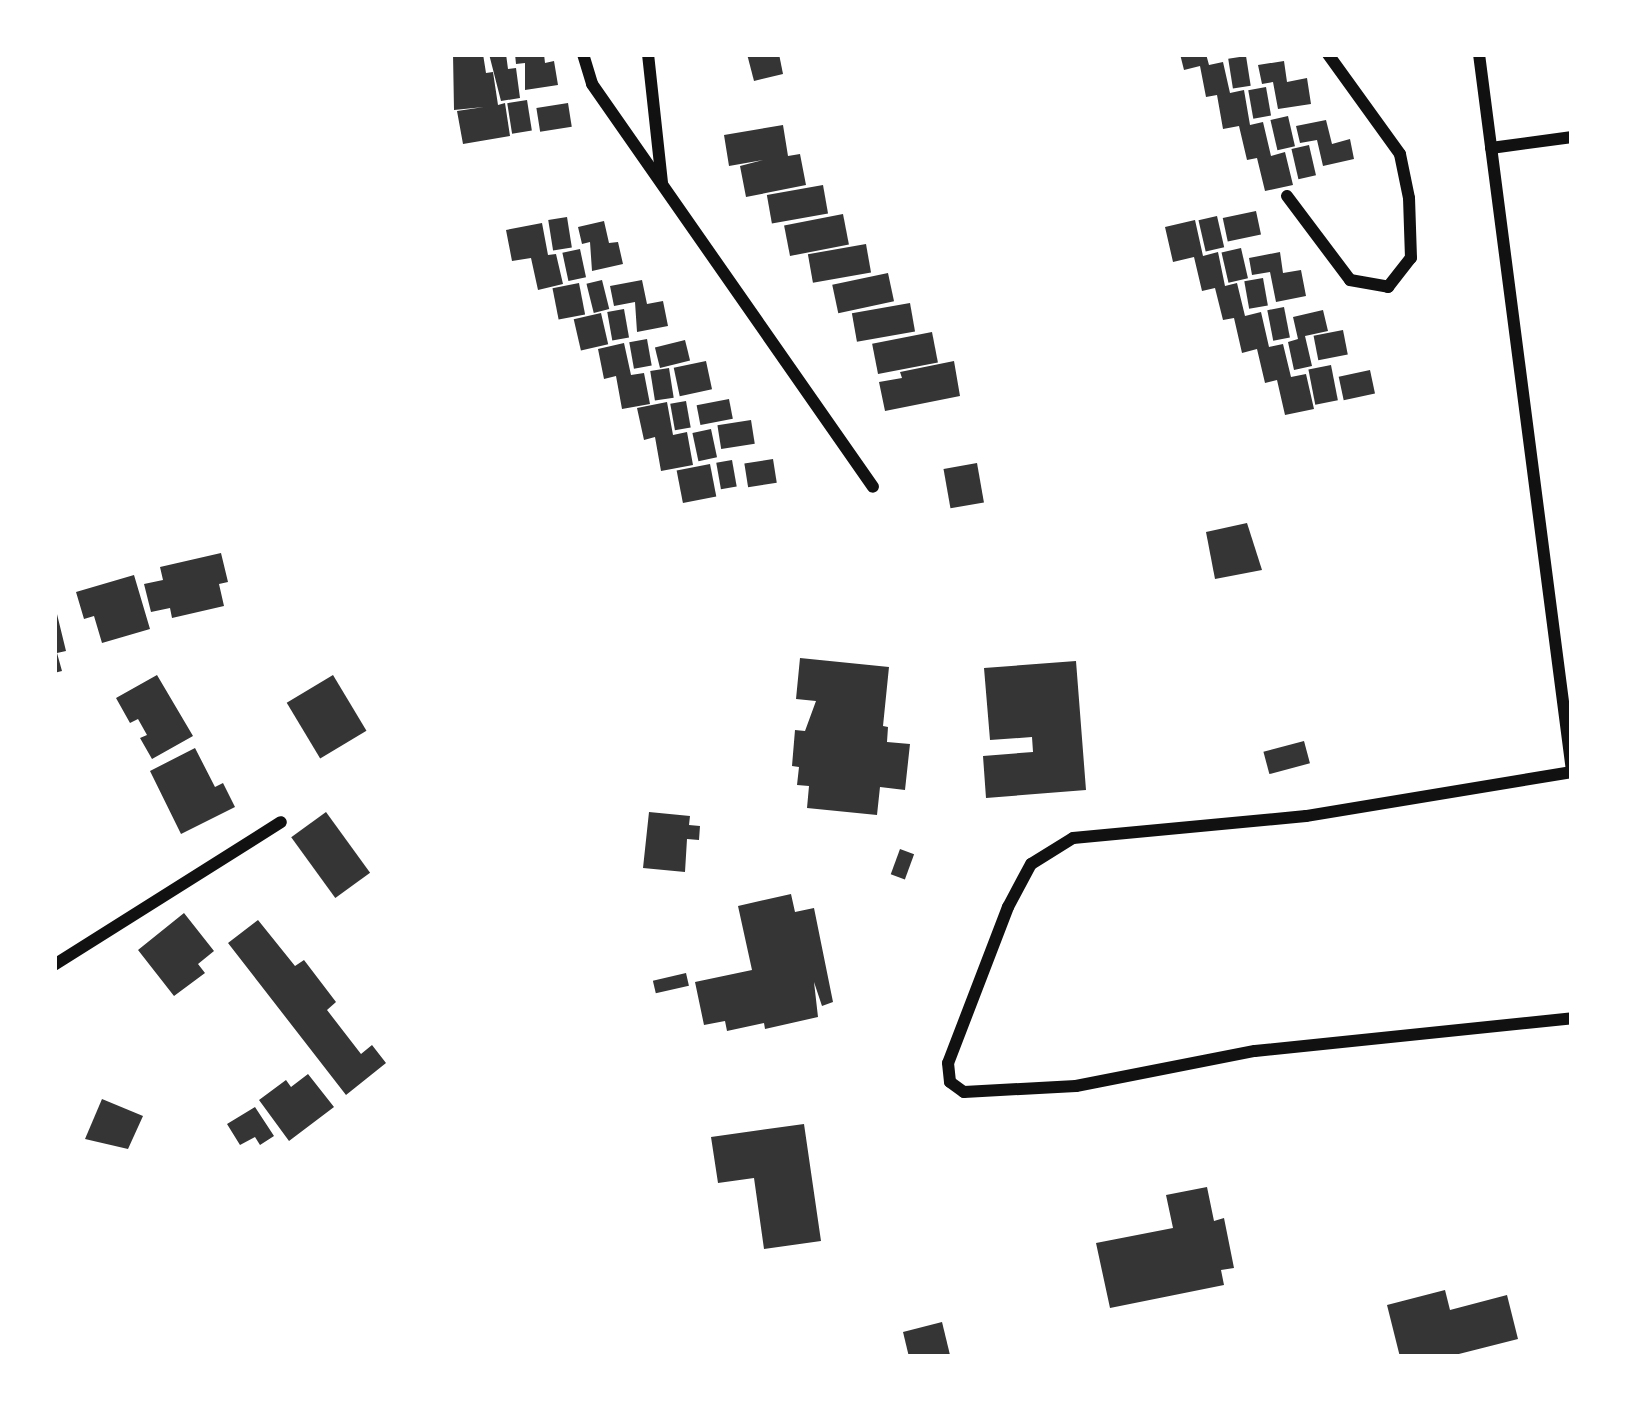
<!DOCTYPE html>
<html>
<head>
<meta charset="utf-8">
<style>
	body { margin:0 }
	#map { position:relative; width:1626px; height:1411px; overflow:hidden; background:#fff; font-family:Lora,serif }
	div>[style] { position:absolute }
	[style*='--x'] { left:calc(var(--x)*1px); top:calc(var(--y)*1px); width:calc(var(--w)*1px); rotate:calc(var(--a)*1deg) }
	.building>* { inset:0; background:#353535; transform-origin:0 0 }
	.minor>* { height:12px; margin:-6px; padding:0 6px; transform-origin:6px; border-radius:6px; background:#111 }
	span { translate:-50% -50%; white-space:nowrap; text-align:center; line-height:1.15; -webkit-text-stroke:9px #fff; paint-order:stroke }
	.frame { position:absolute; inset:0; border:57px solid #fff; pointer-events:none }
</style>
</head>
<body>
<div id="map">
	<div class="building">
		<div style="clip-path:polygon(453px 54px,483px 54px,486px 73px,493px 72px,498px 105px,505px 103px,510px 136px,463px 144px,457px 111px,484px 107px,454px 110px)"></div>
		<div style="clip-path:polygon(489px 54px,506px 54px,508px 69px,516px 68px,520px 98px,501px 101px)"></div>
		<div style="clip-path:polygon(515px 54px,544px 54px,545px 63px,554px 61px,558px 85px,525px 90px,525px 63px,516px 64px)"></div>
		<div style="clip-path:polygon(747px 54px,779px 54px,783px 74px,754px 81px)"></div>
		<div style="clip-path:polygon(1180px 54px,1206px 54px,1209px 65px,1223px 62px,1230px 93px,1244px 90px,1250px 125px,1263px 122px,1271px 156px,1285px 152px,1293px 185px,1265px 191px,1257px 158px,1247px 160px,1239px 126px,1223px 129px,1217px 95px,1206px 97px,1200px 66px,1184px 70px)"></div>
		<div style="left:1246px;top:56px;width:30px;height:18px;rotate:81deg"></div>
		<div style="clip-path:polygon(1284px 61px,1287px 82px,1307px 78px,1311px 104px,1278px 109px,1273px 82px,1262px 84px,1258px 65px)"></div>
		<div style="left:1266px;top:87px;width:29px;height:18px;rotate:80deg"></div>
		<div style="left:527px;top:100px;width:31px;height:20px;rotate:81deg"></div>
		<div style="left:568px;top:103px;width:24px;height:32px;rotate:81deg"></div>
		<div style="left:1288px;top:116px;width:31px;height:18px;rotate:77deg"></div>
		<div style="clip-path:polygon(1326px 120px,1332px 144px,1350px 139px,1354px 159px,1323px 166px,1317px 140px,1300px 143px,1296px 126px)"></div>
		<div style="clip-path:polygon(783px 125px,788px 156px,800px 154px,806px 185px,746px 197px,740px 166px,763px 160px,729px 166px,724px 135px)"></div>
		<div style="left:1309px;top:145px;width:31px;height:18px;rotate:77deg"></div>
		<div style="left:823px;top:185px;width:29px;height:57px;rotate:80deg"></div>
		<div style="left:1256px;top:211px;width:24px;height:34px;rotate:78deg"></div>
		<div style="left:843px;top:214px;width:31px;height:60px;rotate:79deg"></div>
		<div style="left:1217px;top:216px;width:32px;height:19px;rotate:77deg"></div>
		<div style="left:567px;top:217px;width:31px;height:19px;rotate:81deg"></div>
		<div style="clip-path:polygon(1195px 220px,1203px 256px,1218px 252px,1225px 286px,1237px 283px,1245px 316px,1261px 312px,1269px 347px,1283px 344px,1291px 377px,1306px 374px,1314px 409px,1285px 415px,1277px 380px,1265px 383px,1257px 349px,1242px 353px,1234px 318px,1223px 320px,1215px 288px,1202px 291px,1194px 257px,1173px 262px,1165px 227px)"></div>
		<div style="clip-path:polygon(604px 221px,609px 243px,618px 242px,623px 264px,592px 271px,590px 242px,582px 244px,578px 227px)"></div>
		<div style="clip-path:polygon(542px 223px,548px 255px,556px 254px,563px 284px,538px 290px,531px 258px,512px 261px,506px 230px)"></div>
		<div style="left:866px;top:244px;width:29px;height:59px;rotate:80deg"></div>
		<div style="left:1241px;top:248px;width:31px;height:20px;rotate:77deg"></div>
		<div style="left:580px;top:249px;width:29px;height:18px;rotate:78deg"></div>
		<div style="clip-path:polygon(1280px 252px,1283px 273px,1301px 270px,1306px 296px,1276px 302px,1270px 272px,1252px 275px,1249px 258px)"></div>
		<div style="left:888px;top:273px;width:29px;height:57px;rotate:78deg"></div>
		<div style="left:1263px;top:278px;width:28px;height:19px;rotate:80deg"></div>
		<div style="left:602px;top:280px;width:30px;height:16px;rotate:76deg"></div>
		<div style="clip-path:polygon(642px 280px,647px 304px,663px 301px,668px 326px,637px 332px,635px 302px,614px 306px,610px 286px)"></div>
		<div style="left:579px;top:283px;width:32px;height:27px;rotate:79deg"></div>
		<div style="left:910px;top:303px;width:29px;height:59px;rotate:80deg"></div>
		<div style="left:1284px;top:307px;width:31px;height:17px;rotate:79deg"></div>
		<div style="left:624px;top:309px;width:29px;height:17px;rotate:80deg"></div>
		<div style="clip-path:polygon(1323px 310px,1328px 331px,1305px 336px,1312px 366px,1294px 370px,1288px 342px,1298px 339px,1293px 317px)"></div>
		<div style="left:601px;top:313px;width:32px;height:28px;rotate:77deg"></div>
		<div style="left:1343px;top:330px;width:25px;height:30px;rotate:79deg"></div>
		<div style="left:932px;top:332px;width:31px;height:61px;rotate:79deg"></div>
		<div style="left:647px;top:339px;width:27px;height:18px;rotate:80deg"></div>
		<div style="left:685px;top:340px;width:21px;height:31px;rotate:76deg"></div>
		<div style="clip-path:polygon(624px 343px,631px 375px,644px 373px,650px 404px,622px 409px,616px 376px,604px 379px,598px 349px)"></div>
		<div style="left:706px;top:361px;width:29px;height:33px;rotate:78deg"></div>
		<div style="clip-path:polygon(954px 361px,960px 396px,885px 411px,879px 382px,902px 378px,900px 372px)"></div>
		<div style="left:1331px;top:365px;width:36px;height:23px;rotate:79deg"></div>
		<div style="left:669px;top:368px;width:30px;height:19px;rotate:81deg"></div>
		<div style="left:1370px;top:370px;width:24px;height:32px;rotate:78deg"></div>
		<div style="left:729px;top:399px;width:20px;height:33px;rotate:79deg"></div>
		<div style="left:686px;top:401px;width:27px;height:16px;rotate:80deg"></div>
		<div style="clip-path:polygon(667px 402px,673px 435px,687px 432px,693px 465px,661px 471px,655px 437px,644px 440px,637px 408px)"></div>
		<div style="left:751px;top:420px;width:24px;height:34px;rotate:81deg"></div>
		<div style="left:711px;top:429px;width:29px;height:19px;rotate:78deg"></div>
		<div style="left:773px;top:459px;width:24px;height:29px;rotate:81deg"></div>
		<div style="left:732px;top:460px;width:27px;height:16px;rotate:80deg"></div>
		<div style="left:977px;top:463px;width:40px;height:34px;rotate:80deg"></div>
		<div style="left:710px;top:464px;width:33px;height:34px;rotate:79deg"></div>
		<div style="clip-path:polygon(1247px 523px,1262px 570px,1215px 579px,1206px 532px)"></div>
		<div style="clip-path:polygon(221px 553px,228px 582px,219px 584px,224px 606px,172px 618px,170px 608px,151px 612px,144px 584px,163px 580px,160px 567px)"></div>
		<div style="clip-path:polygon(134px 575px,150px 629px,102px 643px,94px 616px,84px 619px,76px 592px)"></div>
		<div style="clip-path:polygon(56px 610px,66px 651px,57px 653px,62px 671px,54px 673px)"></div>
		<div style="clip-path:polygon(800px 658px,889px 667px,883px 726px,888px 727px,887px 742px,910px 744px,905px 790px,880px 787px,877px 815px,807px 808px,809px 786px,797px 785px,799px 767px,792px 766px,795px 730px,805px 731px,816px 701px,796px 699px)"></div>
		<div style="clip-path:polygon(1076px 661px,1086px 790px,986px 798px,983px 756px,1033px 752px,1032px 737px,990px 740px,984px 668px)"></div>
		<div style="clip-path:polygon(157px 675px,193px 736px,152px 759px,140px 738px,147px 735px,138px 719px,130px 723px,116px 698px)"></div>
		<div style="left:333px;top:675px;width:65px;height:54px;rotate:59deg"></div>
		<div style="left:1304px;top:741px;width:23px;height:42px;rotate:75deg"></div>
		<div style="clip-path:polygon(195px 748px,215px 787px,223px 783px,235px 807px,181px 834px,150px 771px)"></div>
		<div style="left:326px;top:812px;width:75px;height:43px;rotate:54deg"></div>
		<div style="clip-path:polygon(649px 812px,690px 816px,689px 825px,700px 826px,699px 840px,687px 839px,685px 872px,643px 868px)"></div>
		<div style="left:900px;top:849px;width:15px;height:27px;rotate:20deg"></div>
		<div style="clip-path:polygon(791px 894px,795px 912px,814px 908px,833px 1002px,822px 1006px,814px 982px,818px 1017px,765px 1029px,764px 1023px,727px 1031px,725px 1021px,704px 1025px,695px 982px,752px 970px,738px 906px)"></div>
		<div style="clip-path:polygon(184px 913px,214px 951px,198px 964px,205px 973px,174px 996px,138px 950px)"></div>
		<div style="clip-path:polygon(258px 920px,295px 966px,304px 960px,336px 1002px,327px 1010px,361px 1054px,372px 1045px,386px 1063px,346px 1095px,228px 943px)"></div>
		<div style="left:686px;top:973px;width:13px;height:34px;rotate:77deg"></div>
		<div style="clip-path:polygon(308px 1074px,334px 1107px,289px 1141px,259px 1100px,286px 1080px,291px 1087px)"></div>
		<div style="clip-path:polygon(102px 1099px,143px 1116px,128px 1149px,85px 1139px)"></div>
		<div style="clip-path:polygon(255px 1107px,274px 1136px,260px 1145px,255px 1137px,240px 1145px,227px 1124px)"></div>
		<div style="clip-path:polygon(804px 1124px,821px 1241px,764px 1249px,754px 1178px,718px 1183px,711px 1137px)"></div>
		<div style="clip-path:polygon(1207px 1187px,1214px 1221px,1224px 1218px,1234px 1268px,1221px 1270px,1224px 1285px,1110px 1308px,1096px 1243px,1173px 1228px,1166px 1195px)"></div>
		<div style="clip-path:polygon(1445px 1290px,1450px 1310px,1507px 1295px,1518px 1339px,1447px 1357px,1400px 1357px,1387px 1305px)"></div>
		<div style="clip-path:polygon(942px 1322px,950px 1355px,909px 1357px,903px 1332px)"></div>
	</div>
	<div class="minor">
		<div style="--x:583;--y:54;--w:31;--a:73"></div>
		<div style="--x:592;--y:84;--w:491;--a:55.1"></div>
		<div style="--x:648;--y:54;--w:130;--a:83.8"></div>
		<div style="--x:1479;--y:54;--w:723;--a:82.61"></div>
		<div style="--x:1491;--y:148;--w:82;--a:-7.7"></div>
		<div style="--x:1287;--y:196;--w:105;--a:53.1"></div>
		<div style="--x:1350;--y:280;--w:39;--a:10"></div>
		<div style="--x:1388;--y:287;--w:37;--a:-52"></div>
		<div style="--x:1411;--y:258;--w:60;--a:-91.9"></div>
		<div style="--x:1409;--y:198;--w:45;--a:-101.6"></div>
		<div style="--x:1400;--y:154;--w:123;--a:-125.8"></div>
		<div style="--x:1572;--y:772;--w:270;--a:170.6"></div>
		<div style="--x:1306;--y:816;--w:234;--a:174.6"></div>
		<div style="--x:1073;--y:838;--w:49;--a:148.2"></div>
		<div style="--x:1031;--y:864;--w:49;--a:118.1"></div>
		<div style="--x:1008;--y:907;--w:167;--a:111"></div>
		<div style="--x:948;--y:1063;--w:19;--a:84"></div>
		<div style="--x:950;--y:1082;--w:17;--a:36"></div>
		<div style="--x:964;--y:1092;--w:112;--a:-3.1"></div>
		<div style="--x:1076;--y:1086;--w:182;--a:-11.1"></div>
		<div style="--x:1255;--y:1051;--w:319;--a:-5.9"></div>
		<div style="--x:54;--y:965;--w:268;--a:-32.2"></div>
	</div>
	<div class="frame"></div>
</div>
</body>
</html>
